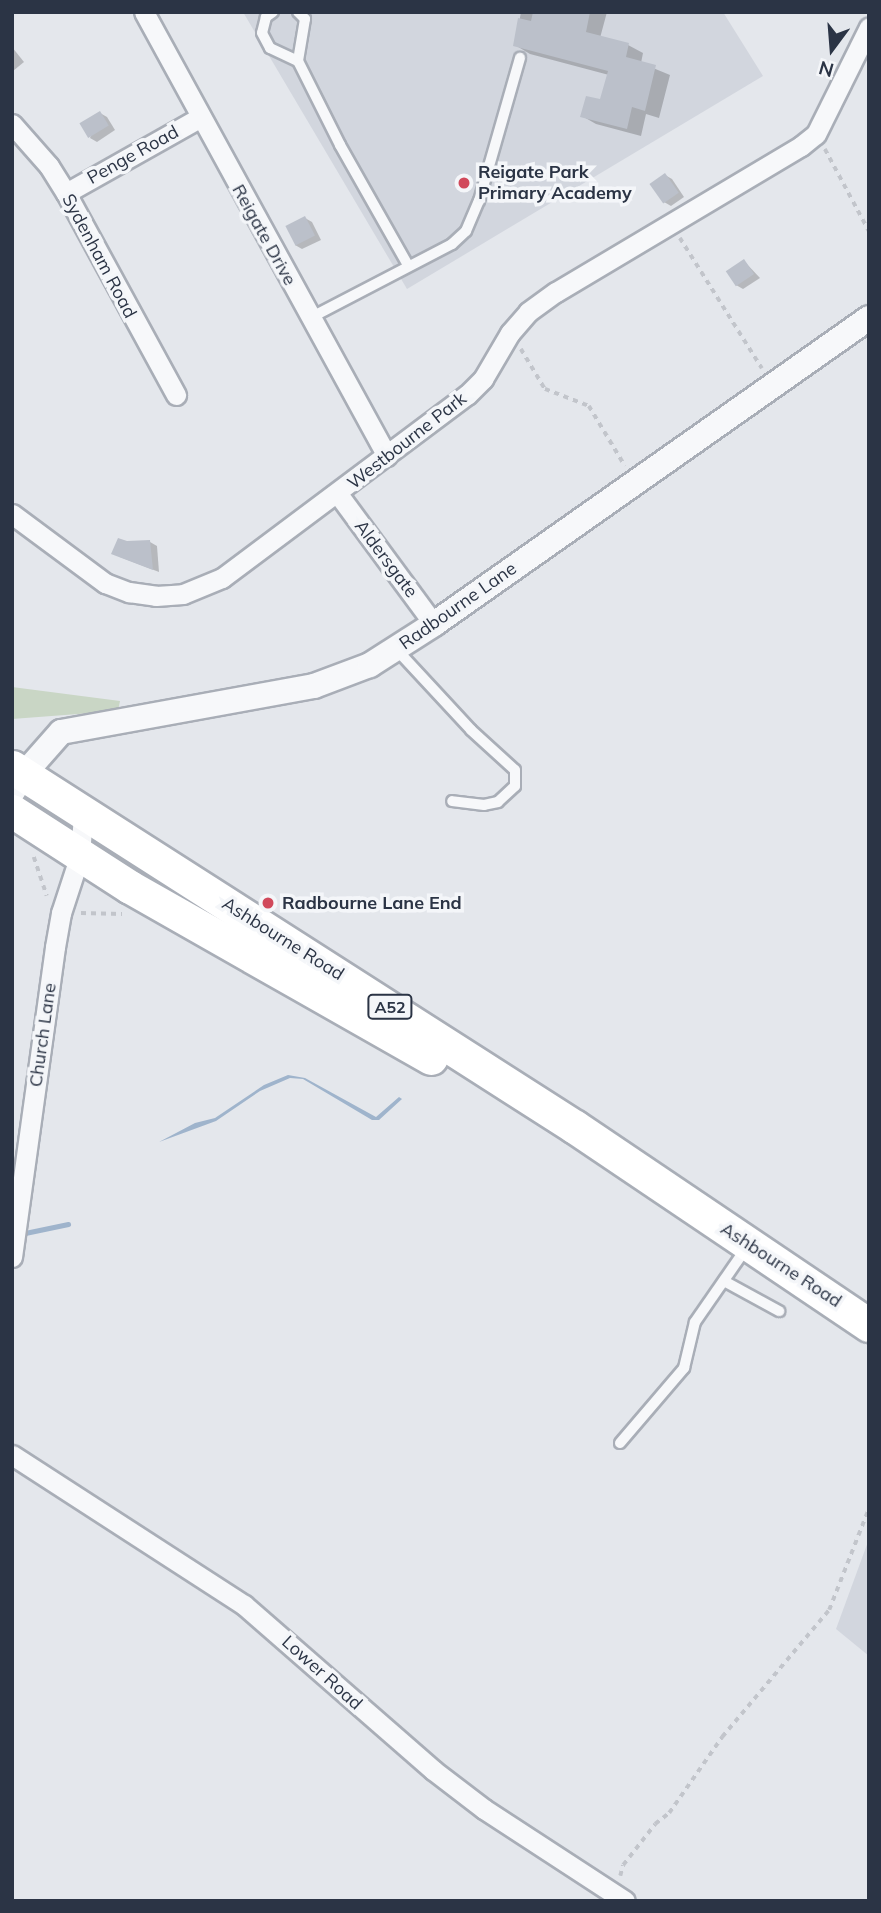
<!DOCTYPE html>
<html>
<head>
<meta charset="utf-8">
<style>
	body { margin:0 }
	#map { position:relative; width:881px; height:1913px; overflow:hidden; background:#e4e7ec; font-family:Mulish,sans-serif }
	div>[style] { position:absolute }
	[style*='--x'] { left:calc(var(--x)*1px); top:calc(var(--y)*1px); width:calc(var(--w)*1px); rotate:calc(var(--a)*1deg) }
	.built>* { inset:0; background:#d2d6de }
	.green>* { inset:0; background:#c9d6c5 }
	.water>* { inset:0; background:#9fb4cc }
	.shadow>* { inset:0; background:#0003 }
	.stream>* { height:5px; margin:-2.5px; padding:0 2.5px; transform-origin:2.5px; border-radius:2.5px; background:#9fb4cc }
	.building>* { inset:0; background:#bbc0ca; transform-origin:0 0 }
	.path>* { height:3.5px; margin-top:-1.75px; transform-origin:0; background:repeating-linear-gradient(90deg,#c2c5cb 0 5px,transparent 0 10px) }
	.roads { filter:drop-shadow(2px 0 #a9aeb7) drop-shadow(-2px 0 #a9aeb7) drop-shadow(0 2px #a9aeb7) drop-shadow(0 -2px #a9aeb7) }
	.service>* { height:10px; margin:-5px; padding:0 5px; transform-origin:5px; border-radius:5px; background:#f7f8fa }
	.minor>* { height:19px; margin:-9.5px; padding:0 9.5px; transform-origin:9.5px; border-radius:9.5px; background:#f7f8fa }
	.tertiary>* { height:24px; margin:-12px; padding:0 12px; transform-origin:12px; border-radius:12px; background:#f7f8fa }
	.trunk>* { height:33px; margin:-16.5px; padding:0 16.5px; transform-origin:16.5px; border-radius:16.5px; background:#fff }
	.dots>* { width:19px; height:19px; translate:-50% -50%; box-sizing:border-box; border:4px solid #f4f6f9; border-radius:50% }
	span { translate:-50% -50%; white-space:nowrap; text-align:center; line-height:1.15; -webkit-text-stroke:7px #f4f6f9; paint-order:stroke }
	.shield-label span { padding:2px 5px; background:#f4f6f9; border:2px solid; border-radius:5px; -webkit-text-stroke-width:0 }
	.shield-label { font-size:16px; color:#2b3445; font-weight:700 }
	.street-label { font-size:18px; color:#2b3445 }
	.poi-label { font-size:18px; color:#2b3445; font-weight:700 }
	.left { translate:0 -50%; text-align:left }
	.frame { position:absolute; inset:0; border:14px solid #2b3445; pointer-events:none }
	.north { position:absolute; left:797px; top:14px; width:70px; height:70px; -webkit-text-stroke:5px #f4f6f9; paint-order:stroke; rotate:196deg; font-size:19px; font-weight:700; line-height:28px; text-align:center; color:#2b3445 }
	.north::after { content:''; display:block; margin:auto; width:24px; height:32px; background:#2b3445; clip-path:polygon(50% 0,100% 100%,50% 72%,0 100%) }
</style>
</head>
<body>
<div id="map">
	<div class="built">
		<div style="clip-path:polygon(243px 12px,723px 12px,763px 76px,407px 289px)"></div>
		<div style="clip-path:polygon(869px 1539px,869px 1656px,836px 1629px)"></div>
	</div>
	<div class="green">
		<div style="clip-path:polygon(12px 687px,120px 701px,118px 711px,12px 719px)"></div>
	</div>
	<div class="water">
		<div style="clip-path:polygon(288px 1075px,305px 1078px,376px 1117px,399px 1097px,402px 1099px,379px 1120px,372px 1120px,303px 1079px,290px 1078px,260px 1091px,216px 1121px,159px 1142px,195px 1123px,215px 1118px,264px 1085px)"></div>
	</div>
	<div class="shadow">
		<div style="clip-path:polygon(521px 12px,607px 12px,600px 38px,628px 45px,643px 53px,641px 63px,670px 75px,659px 118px,646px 114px,641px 136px,596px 124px,582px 116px,601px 101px,609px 75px,530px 54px,515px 45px)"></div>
		<div style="clip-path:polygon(12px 47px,24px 62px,13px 71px,12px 70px)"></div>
		<div style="clip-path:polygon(100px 113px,107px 117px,115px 130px,97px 142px,90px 138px)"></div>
		<div style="clip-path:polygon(665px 175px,672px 179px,684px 197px,671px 206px,664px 202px)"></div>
		<div style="clip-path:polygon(305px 218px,312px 222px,321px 240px,302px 249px,295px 245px)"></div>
		<div style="clip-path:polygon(744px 261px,760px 278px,743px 289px,736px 285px)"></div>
		<div style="clip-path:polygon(150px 542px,157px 546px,159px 572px,120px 557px,127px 543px)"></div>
	</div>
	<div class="stream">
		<div style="--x:25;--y:1233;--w:44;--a:-11.8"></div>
	</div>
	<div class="building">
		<div style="clip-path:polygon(533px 12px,590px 12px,586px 32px,629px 43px,626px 57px,656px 65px,645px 111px,632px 107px,627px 129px,580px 117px,586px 96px,600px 99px,608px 71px,513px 46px,518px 18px,531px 21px)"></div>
		<div style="left:100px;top:111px;width:17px;height:24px;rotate:59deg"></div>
		<div style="left:665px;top:173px;width:24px;height:19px;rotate:55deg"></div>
		<div style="left:305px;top:216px;width:22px;height:22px;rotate:63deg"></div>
		<div style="left:744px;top:259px;width:18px;height:22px;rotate:56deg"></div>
		<div style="clip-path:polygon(118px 538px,127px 541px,150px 540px,153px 570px,111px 554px)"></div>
	</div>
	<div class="path">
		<div style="--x:825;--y:149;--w:93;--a:61.8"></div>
		<div style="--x:680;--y:238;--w:154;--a:57.8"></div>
		<div style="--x:521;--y:349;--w:47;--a:59"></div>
		<div style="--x:545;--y:389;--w:47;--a:21.1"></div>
		<div style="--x:589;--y:406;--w:70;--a:59"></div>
		<div style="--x:34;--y:857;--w:41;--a:71.6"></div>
		<div style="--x:81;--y:913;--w:41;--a:1.4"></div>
		<div style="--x:620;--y:1876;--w:11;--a:-75"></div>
		<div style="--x:623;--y:1865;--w:52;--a:-52"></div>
		<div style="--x:655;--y:1824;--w:18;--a:-38"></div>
		<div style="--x:669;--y:1813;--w:93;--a:-55.1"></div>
		<div style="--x:722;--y:1737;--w:166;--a:-49.9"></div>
		<div style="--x:829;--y:1610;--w:110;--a:-68.6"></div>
	</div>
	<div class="roads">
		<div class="service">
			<div style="--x:273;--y:12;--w:9;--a:144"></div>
			<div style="--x:266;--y:17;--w:16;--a:104"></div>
			<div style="--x:262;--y:33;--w:17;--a:62"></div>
			<div style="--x:270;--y:48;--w:31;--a:25"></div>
			<div style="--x:298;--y:12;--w:10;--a:45"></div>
			<div style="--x:305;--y:19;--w:43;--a:99.5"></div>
			<div style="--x:298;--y:61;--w:94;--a:63.4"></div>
			<div style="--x:340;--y:145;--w:138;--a:60.5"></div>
			<div style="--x:310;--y:318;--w:160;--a:-27.5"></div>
			<div style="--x:452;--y:244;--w:19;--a:-43"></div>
			<div style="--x:466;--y:231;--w:33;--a:-67"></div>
			<div style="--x:479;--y:201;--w:149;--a:-74"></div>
			<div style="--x:397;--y:650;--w:109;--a:47.2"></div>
			<div style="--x:471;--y:730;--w:59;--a:42.3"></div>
			<div style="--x:515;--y:770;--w:16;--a:90"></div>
			<div style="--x:515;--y:786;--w:23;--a:137"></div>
			<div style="--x:498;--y:802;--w:14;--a:168"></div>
			<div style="--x:484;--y:805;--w:32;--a:-173"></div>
			<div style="--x:724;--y:1281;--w:63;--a:28.6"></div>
			<div style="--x:620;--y:1443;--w:99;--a:-49.5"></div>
			<div style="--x:684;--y:1368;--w:47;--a:-76.6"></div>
			<div style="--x:695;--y:1322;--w:91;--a:-55.3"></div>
		</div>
		<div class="minor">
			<div style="--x:144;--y:12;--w:506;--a:61.31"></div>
			<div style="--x:12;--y:124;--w:56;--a:48.6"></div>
			<div style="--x:49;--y:166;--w:32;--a:58"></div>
			<div style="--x:66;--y:193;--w:230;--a:61.4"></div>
			<div style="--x:66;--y:193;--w:153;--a:-29.4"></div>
			<div style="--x:338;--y:494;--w:162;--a:53.6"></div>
			<div style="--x:12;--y:514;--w:116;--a:36.6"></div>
			<div style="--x:105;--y:583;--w:26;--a:21"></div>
			<div style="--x:129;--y:592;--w:27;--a:8"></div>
			<div style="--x:156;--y:596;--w:27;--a:-4"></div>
			<div style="--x:183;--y:594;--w:42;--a:-22.3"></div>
			<div style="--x:222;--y:578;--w:306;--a:-36.8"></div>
			<div style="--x:467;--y:395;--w:23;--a:-45"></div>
			<div style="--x:483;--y:379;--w:53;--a:-59.6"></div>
			<div style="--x:510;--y:333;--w:28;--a:-49"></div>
			<div style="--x:528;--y:312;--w:34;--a:-36"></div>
			<div style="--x:556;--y:292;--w:285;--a:-30.8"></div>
			<div style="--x:801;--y:146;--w:19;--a:-39"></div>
			<div style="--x:816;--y:134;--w:119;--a:-63.6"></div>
			<div style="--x:12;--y:1257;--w:313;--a:-82.1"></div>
			<div style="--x:55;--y:947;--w:35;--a:-80"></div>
			<div style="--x:61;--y:913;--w:61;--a:-71.9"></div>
			<div style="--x:80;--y:855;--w:40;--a:-85.7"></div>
			<div style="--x:12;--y:1455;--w:276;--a:32.9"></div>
			<div style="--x:244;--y:1605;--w:251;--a:41.1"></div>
			<div style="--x:433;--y:1770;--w:64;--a:37.4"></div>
			<div style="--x:484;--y:1809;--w:168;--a:33.1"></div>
		</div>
		<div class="tertiary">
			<div style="--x:12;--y:793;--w:22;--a:-58"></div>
			<div style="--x:24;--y:774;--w:56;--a:-48.6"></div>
			<div style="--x:61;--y:732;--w:257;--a:-10.3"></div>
			<div style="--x:314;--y:686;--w:60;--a:-20.6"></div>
			<div style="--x:370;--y:665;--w:76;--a:-32.6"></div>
			<div style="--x:434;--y:624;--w:532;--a:-35.12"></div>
		</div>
		<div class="trunk">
			<div style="--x:12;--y:767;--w:668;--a:32.6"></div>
			<div style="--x:575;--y:1127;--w:354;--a:34"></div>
			<div style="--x:12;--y:811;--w:140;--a:32.8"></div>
			<div style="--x:130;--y:887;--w:346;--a:29.6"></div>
		</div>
	</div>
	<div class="dots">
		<div style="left:464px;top:183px;background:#d1495b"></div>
		<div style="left:268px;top:903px;background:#d1495b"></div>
	</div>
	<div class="shield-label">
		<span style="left:390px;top:1007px">A52</span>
	</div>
	<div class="street-label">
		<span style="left:133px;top:155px;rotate:-29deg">Penge Road</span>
		<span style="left:264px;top:235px;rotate:61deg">Reigate Drive</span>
		<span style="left:99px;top:256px;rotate:62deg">Sydenham Road</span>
		<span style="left:407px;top:441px;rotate:-38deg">Westbourne Park</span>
		<span style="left:386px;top:559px;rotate:53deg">Aldersgate</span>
		<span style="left:458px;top:606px;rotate:-35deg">Radbourne Lane</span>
		<span style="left:283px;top:939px;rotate:32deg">Ashbourne Road</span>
		<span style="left:43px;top:1035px;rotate:-82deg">Church Lane</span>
		<span style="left:781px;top:1265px;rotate:33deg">Ashbourne Road</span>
		<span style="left:322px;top:1673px;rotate:42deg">Lower Road</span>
	</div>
	<div class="poi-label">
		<span class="left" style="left:478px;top:183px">Reigate Park<br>Primary Academy</span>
		<span class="left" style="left:282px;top:903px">Radbourne Lane End</span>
	</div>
	<div class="frame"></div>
	<div class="north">N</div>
</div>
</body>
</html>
